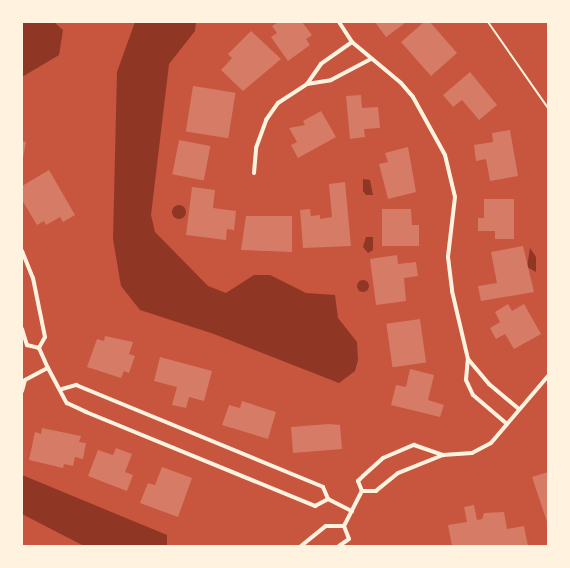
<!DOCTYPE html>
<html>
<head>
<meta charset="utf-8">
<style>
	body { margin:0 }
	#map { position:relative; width:570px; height:568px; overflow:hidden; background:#c8553d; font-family:"Work Sans",sans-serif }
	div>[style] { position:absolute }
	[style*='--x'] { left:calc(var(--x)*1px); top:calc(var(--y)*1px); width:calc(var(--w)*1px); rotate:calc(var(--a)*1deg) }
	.water>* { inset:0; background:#8f3625 }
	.round { border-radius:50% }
	.building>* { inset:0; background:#d67c66; transform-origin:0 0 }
	.path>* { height:2px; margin:-1px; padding:0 1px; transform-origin:1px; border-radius:1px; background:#fff3e0 }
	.minor>* { height:4px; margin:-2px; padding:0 2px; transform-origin:2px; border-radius:2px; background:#fff3e0 }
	span { translate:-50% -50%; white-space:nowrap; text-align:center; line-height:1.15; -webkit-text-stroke:4px #fff3e0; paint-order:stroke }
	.frame { position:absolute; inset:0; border:23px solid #fff3e0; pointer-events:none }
</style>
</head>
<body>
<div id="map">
	<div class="water">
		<div style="clip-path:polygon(22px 22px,54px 22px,63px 30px,59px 55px,22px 77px)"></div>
		<div style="clip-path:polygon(135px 22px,196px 22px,195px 31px,169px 64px,151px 215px,155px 232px,208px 286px,226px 293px,254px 275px,270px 275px,306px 293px,335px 295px,338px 318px,357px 342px,358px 360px,355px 371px,339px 383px,214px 334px,140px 310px,121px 286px,113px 239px,117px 72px)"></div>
		<div style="clip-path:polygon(363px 179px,370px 180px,373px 195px,366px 195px,363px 191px)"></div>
		<div class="round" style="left:172px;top:205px;width:14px;height:14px"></div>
		<div style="clip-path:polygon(366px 237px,373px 237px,373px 250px,368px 253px,363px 247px)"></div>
		<div style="clip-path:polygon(530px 248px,536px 257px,536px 272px,527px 267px)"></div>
		<div class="round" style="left:357px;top:280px;width:12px;height:12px"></div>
		<div style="clip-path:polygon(22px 475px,167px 535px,167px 546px,84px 546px,22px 514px)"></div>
	</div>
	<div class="building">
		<div style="clip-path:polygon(279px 22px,302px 22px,312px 35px,306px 39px,310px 45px,288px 61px,271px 37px,277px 33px,272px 26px)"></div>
		<div style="clip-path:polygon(375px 22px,404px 22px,405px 23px,386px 37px)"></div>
		<div style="clip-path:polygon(424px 22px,430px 22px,457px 53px,431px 76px,401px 42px)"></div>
		<div style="clip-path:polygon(251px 31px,281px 59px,243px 91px,221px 70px,232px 58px,228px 54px)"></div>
		<div style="clip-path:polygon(470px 72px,497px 105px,479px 120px,462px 100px,453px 107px,443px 95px)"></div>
		<div style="left:193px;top:86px;width:43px;height:46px;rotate:9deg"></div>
		<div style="clip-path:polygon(361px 95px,362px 108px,378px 107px,380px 128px,364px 129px,365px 137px,350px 139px,346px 96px)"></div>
		<div style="clip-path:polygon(321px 111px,336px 137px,298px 158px,291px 145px,297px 142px,289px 128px,305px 125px,303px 121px)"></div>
		<div style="clip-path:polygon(510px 130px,518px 176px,490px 181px,486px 159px,476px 161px,474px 145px,493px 142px,492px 133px)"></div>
		<div style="left:179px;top:140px;width:32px;height:35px;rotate:11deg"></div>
		<div style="clip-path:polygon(22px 141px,26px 142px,23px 158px,22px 158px)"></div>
		<div style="clip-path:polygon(408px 147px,416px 192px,388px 199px,379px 164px,388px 162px,385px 153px)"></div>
		<div style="clip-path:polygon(49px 170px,75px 215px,63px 222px,60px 217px,46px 225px,44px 221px,37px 225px,22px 200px,22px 186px)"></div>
		<div style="clip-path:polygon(345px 182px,351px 246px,303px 248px,300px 210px,310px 209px,311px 216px,320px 215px,320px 219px,332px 217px,329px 184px)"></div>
		<div style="clip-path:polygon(192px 187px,215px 190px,213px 208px,236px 211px,234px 230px,227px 229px,226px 240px,186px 235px)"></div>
		<div style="clip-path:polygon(484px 199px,514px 199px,514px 239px,495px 239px,495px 231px,478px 231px,478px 218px,484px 218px)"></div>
		<div style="clip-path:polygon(382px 209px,411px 209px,412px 225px,419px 225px,419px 246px,382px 246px)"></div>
		<div style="clip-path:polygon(246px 216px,292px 216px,292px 252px,241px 250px)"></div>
		<div style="clip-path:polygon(523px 246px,534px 292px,481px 301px,478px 286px,497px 283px,491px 252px)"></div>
		<div style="clip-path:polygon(397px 255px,398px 264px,416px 262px,418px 276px,404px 278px,406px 301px,376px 305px,370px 259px)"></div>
		<div style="clip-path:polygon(508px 304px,512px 311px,524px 304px,541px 334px,514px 349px,505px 334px,496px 339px,490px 328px,500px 322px,495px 312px)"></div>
		<div style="left:420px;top:319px;width:44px;height:34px;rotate:82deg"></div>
		<div style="clip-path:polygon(105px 336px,133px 342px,129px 354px,135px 356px,129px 373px,124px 371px,121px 378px,87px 367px,97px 339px,104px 341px)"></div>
		<div style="clip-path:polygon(160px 357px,212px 371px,204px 401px,189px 397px,186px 408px,172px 405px,177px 387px,154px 381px)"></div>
		<div style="clip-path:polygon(410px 369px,434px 375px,428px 400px,444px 405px,440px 417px,391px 405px,396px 385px,406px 387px)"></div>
		<div style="clip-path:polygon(242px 401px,276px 412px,268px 439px,222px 425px,229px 405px,240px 408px)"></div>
		<div style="clip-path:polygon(329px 424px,340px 425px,342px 449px,293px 453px,291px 427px)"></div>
		<div style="clip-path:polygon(42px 428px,81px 436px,79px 442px,86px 443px,83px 459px,75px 457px,73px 466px,64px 464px,63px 468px,29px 460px,35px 432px,41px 434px)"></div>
		<div style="clip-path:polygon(116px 448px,132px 454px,125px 472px,133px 475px,127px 491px,88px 476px,98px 450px,113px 455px)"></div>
		<div style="clip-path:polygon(162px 467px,192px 478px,178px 517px,140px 503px,148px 483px,155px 485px)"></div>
		<div style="clip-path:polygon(548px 472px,548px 525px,532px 477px)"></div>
		<div style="clip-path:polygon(474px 505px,477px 520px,482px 519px,484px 513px,504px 512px,507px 529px,524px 526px,528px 546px,452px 546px,448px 525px,467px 522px,464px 507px)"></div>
	</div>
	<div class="path">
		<div style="--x:488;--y:22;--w:105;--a:55.1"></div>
	</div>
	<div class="minor">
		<div style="--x:339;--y:22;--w:24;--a:57"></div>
		<div style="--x:352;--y:42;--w:64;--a:39.9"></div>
		<div style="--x:401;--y:83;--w:18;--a:49"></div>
		<div style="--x:413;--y:97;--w:66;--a:61.1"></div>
		<div style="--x:445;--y:155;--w:43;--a:76.6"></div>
		<div style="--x:455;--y:197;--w:60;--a:96.7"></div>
		<div style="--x:448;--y:257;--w:34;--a:83"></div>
		<div style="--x:452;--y:291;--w:70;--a:76.8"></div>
		<div style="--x:352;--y:42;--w:38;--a:145"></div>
		<div style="--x:321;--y:64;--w:24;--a:125"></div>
		<div style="--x:307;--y:84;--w:24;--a:-9"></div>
		<div style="--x:331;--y:80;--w:45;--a:-27.7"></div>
		<div style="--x:254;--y:173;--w:25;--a:-85"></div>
		<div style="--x:256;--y:148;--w:30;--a:-70"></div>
		<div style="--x:266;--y:120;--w:21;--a:-55"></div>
		<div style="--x:278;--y:103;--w:35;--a:-33"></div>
		<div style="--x:22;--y:251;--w:29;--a:68"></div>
		<div style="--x:33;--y:278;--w:60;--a:78.5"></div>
		<div style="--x:45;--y:337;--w:13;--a:119"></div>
		<div style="--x:22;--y:329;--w:17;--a:73"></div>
		<div style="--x:27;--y:345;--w:12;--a:14"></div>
		<div style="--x:39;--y:348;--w:22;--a:66"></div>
		<div style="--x:62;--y:389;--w:15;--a:-16"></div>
		<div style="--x:76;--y:385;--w:267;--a:22.4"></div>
		<div style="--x:323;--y:487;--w:13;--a:67"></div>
		<div style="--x:328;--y:499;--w:27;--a:27"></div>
		<div style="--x:22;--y:391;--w:11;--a:-75"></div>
		<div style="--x:25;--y:380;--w:26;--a:-28"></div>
		<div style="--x:48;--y:368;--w:40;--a:62"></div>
		<div style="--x:67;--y:403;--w:21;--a:25"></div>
		<div style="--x:86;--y:412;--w:248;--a:22.3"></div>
		<div style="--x:315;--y:506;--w:15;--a:-28"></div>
		<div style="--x:507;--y:424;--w:45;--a:-139.5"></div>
		<div style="--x:473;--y:395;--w:17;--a:-115"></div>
		<div style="--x:466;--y:380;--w:21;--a:-85"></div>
		<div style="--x:468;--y:359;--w:33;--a:50"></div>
		<div style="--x:489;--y:384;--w:39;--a:40"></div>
		<div style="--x:414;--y:445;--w:31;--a:19"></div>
		<div style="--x:443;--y:455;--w:48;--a:158.2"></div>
		<div style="--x:398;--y:473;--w:28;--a:141"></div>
		<div style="--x:376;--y:491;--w:14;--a:180"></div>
		<div style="--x:362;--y:491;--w:11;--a:-112"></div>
		<div style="--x:358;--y:481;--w:7;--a:-45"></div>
		<div style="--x:363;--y:476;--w:27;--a:-42"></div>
		<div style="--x:383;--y:458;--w:34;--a:-23"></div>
		<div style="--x:443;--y:455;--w:29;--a:-4"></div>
		<div style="--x:472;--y:453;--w:21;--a:-28"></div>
		<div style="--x:491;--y:443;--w:88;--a:-49.6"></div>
		<div style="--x:344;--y:526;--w:39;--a:-63"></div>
		<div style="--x:301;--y:546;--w:32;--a:-39"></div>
		<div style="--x:326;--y:526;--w:18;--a:0"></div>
		<div style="--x:339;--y:546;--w:12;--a:-35"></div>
		<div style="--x:349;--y:539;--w:14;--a:-111"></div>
	</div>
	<div class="frame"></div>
</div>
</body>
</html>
